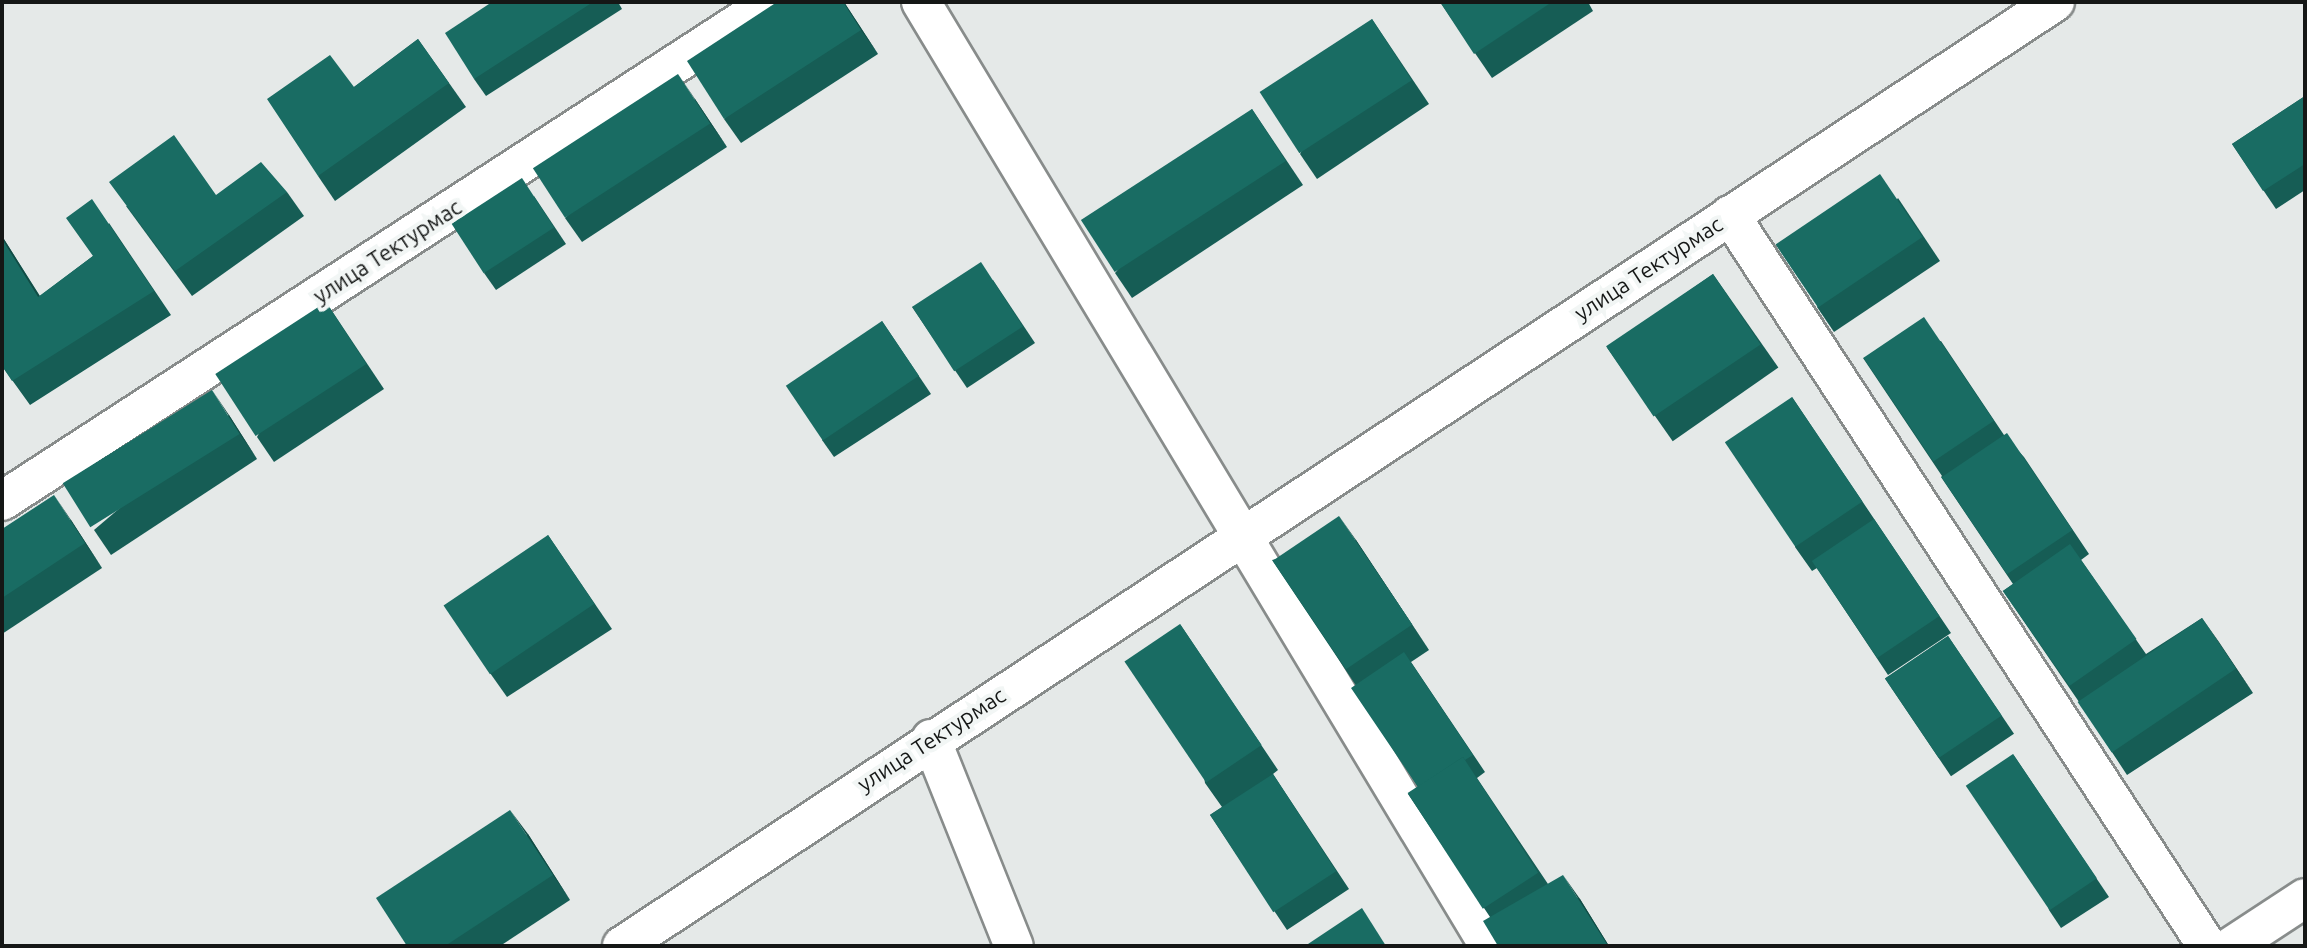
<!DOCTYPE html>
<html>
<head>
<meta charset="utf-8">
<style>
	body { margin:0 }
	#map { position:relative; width:2307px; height:948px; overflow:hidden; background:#e5e9e8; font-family:Ubuntu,sans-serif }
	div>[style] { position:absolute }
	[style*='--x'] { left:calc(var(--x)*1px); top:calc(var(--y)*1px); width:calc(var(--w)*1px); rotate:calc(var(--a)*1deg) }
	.roads { filter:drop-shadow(2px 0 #888c8b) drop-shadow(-2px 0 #888c8b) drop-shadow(0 2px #888c8b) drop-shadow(0 -2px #888c8b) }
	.minor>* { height:38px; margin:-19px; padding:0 19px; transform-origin:19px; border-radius:19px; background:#fff }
	.wall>* { inset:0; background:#165d55; transform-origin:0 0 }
	.shaded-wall>* { inset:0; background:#124c45 }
	.building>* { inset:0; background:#196c63; transform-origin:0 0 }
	span { translate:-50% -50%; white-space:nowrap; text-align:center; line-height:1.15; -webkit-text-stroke:8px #f2f6f5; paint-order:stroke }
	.street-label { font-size:22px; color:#151716 }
	.frame { position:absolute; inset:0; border:4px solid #151716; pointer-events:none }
</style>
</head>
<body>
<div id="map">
	<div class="roads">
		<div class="minor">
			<div style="--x:921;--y:2;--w:1102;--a:58.96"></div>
			<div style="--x:1730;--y:215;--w:873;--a:56.87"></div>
			<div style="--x:2;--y:501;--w:917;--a:-32.98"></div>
			<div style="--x:931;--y:739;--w:223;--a:68.2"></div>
			<div style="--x:622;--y:946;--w:1716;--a:-33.38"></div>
			<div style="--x:2232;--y:946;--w:87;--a:-33.3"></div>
		</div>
	</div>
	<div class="wall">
		<div style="clip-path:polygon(492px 2px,618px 2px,622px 9px,486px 96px,474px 79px)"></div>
		<div style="clip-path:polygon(844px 2px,878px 54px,741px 143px,724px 119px)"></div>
		<div style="clip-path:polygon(1440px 2px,1588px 2px,1593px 11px,1492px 78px)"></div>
		<div style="clip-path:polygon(1372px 19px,1429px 104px,1317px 179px,1300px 154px)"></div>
		<div style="clip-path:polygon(418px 39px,466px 107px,335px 201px,318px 176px,354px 87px)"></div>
		<div style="clip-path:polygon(2305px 96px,2305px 190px,2276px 209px,2232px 144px)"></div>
		<div style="clip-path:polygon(695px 99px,727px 147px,582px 242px,565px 218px)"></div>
		<div style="clip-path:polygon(1252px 109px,1303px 185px,1132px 298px,1115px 273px)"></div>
		<div style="clip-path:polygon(287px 192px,304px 216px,192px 296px,126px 206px,216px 195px)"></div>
		<div style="clip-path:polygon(534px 196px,566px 244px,496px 290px,484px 273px)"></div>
		<div style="clip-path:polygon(1898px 198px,1940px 261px,1834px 332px,1817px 307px)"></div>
		<div style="clip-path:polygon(109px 223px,171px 315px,30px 405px,2px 366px,2px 236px,40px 296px,93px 256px)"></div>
		<div style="left:1713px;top:274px;width:114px;height:129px;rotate:55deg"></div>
		<div style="clip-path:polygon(993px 280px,1035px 343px,967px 388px,912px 307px)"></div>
		<div style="clip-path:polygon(326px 302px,384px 389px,274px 462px,257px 437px)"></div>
		<div style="clip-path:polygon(882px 321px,931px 394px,834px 457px,822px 440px)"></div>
		<div style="clip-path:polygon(1941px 341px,2004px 435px,2024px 457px,2089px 554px,2081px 560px,2146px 654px,2202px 618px,2253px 693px,2127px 775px,2077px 699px,2003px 591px,2013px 584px,1941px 477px,1942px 476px,1863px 358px)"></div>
		<div style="clip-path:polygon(1792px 397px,1951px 633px,1888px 675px,1817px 568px,1812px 571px,1795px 547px)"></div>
		<div style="clip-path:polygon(229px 415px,257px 459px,111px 555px,94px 530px)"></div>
		<div style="clip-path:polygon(71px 520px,102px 568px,2px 634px,2px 529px)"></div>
		<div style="clip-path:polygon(548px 535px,612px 629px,507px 697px,490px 673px)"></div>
		<div style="clip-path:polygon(1356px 540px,1429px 650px,1411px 662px,1485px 772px,1477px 778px,1548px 884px,1580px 899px,1609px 946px,1498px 946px,1490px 917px,1408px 794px,1418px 787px,1355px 684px,1272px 560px)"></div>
		<div style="clip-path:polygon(1180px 624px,1278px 770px,1273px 774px,1349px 889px,1287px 930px,1210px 815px,1222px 807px,1205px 783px)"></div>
		<div style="left:1948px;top:636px;width:118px;height:76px;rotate:56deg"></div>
		<div style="clip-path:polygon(2013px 754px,2109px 897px,2061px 928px,2049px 910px)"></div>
		<div style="clip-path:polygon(528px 834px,570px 900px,500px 946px,407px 946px)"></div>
	</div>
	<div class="shaded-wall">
		<div style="clip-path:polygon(843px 2px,844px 2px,878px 54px,861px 30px)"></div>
		<div style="clip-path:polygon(678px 74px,695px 99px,727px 147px,710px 123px)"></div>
		<div style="clip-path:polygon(2px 236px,55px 321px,38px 297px,2px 239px)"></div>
		<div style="clip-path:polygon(212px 390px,229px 415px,257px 459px,240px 434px)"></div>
		<div style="clip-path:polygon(54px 495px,71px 520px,102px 568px,85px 543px)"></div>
		<div style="clip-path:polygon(1339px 516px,1356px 540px,1429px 650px,1412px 625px)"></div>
		<div style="clip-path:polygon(2202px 618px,2219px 642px,2253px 693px,2236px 669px)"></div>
		<div style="clip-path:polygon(510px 810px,528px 834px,570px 900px,553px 875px)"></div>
		<div style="clip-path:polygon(1563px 875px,1580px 899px,1609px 946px,1608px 946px)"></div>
	</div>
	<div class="building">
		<div style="clip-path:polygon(492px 2px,593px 2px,474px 79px,445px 33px)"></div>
		<div style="clip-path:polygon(777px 2px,843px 2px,861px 30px,724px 119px,687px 61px)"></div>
		<div style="clip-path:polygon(1440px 2px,1552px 2px,1474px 54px)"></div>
		<div style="left:1372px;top:19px;width:73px;height:134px;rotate:57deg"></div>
		<div style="clip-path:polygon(418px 39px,449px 83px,318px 176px,267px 99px,330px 55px,354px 87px)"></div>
		<div style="left:678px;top:74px;width:59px;height:173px;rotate:57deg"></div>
		<div style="clip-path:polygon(2305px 96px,2305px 164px,2263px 191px,2232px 144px)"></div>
		<div style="left:1252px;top:109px;width:62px;height:204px;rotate:57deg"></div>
		<div style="clip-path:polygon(174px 135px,216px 195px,261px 162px,287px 192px,175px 271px,109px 182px)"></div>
		<div style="left:1880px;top:174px;width:76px;height:126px;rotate:56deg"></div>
		<div style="left:522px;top:178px;width:59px;height:84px;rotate:57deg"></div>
		<div style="clip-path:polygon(92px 199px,154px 291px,12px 381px,2px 366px,2px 239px,38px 297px,93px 256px,66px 218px)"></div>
		<div style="left:981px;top:262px;width:77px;height:82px;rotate:57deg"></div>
		<div style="left:1713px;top:274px;width:85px;height:129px;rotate:56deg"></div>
		<div style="left:326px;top:302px;width:74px;height:132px;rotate:57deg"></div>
		<div style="left:1924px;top:317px;width:125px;height:73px;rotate:56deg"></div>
		<div style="left:882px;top:321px;width:66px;height:116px;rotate:56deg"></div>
		<div style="left:212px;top:390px;width:52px;height:176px;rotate:58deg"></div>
		<div style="left:1792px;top:397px;width:126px;height:81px;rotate:56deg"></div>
		<div style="left:2007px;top:433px;width:117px;height:79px;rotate:56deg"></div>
		<div style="clip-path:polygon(54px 495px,85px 543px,2px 598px,2px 529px)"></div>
		<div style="left:1339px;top:516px;width:131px;height:80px;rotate:56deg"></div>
		<div style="left:1874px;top:519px;width:117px;height:75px;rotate:56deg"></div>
		<div style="left:548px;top:535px;width:83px;height:126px;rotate:56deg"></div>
		<div style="left:2070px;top:544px;width:116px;height:82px;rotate:55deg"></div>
		<div style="left:2202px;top:618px;width:61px;height:150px;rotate:56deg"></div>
		<div style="left:1180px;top:624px;width:146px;height:67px;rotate:56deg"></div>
		<div style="left:1948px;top:636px;width:96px;height:76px;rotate:56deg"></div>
		<div style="clip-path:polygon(1404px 652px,1473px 755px,1465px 760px,1463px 757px,1418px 787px,1351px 688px)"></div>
		<div style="left:2013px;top:754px;width:150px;height:57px;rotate:56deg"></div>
		<div style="left:1463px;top:757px;width:138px;height:66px;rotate:57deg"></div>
		<div style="left:1273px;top:774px;width:116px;height:75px;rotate:57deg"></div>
		<div style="clip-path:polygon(510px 810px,553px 875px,445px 946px,407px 946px,376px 898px)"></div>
		<div style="clip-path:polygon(1563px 875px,1608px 946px,1498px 946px,1483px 921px)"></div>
		<div style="clip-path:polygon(1362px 908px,1386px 946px,1305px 946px)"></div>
	</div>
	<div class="street-label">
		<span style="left:387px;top:251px;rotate:-33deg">улица Тектурмас</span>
		<span style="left:1648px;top:268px;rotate:-33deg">улица Тектурмас</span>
		<span style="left:931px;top:739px;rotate:-33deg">улица Тектурмас</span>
	</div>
	<div class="frame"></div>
</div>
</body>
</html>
